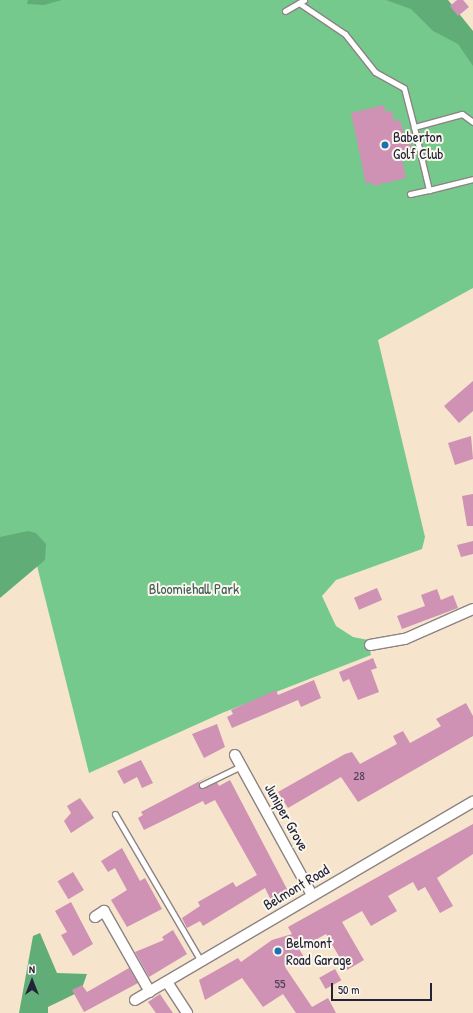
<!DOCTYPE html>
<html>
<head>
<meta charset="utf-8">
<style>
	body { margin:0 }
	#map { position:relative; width:473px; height:1013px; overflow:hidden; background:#f6e4cc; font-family:"Patrick Hand",sans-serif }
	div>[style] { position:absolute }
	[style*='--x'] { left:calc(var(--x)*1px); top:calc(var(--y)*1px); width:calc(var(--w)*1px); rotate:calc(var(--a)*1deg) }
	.green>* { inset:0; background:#75c98c }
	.forest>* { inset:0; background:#60ad78 }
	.building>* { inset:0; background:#cf91b4; transform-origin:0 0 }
	.roads { filter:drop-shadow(1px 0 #8c8384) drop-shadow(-1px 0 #8c8384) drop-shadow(0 1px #8c8384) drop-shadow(0 -1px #8c8384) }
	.lane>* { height:5px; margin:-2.5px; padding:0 2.5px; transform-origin:2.5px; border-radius:2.5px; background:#fff }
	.street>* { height:10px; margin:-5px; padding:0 5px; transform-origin:5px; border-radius:5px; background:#fff }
	.dots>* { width:11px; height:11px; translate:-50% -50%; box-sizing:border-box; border:2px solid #fbf7ec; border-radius:50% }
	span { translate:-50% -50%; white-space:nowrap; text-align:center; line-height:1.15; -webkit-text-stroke:4px #fbf7ec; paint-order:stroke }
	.number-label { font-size:13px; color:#4d3e59 }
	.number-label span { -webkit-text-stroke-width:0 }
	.poi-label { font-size:15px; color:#22223b }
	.left { translate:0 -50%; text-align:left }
	.park-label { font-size:15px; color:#3f5c57 }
	.street-label { font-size:15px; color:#22223b }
	.north { position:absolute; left:12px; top:961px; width:40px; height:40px; -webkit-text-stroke:3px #fbf7ec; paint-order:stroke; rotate:0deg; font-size:11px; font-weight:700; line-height:16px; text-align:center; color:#22223b }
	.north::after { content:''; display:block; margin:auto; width:14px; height:18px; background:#22223b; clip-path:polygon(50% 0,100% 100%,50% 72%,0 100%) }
	.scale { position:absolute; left:331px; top:983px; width:101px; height:18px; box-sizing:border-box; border:2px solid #22223b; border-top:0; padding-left:5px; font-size:12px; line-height:14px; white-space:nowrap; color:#22223b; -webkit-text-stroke:3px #fbf7ec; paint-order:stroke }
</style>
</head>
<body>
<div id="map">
	<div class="green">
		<div style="clip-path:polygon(0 0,438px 0,473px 43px,473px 288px,378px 340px,425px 537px,422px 549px,336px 580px,322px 596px,336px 626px,353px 637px,368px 640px,371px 655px,222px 713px,89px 773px,30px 538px,0 586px)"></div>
	</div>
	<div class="forest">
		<div style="clip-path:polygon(28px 0,62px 0,44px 5px,27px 4px)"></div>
		<div style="clip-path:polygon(386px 0,448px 0,473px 31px,473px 66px,458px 44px,433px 31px,411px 9px)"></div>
		<div style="clip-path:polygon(28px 531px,36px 533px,46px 544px,45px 560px,0 598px,0 537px)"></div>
		<div style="clip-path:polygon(40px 933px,57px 973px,87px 974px,81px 991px,48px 1007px,48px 1013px,19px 1013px,33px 936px)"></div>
	</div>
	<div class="building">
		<div style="clip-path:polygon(457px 0,463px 0,469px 7px,458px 16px,450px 6px)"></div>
		<div style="clip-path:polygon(384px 105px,386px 112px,392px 111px,394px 121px,400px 120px,406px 141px,413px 147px,401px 154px,406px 178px,373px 186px,372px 182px,366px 184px,351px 113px)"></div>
		<div style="clip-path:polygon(473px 381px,473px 411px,459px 423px,444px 406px)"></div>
		<div style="clip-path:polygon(471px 436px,473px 459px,455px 465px,448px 443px)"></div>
		<div style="clip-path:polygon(473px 494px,473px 526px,467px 526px,462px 496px)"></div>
		<div style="clip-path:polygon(473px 541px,473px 554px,461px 557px,457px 545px)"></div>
		<div style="left:377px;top:588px;width:13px;height:25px;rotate:67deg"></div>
		<div style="clip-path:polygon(437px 589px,441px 600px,453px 595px,458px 608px,402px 629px,397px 616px,425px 606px,421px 595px)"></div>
		<div style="clip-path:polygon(373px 658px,377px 668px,371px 670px,379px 692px,358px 700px,349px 679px,343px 682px,339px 672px)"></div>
		<div style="clip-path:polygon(314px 680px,321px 698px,301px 707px,298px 700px,232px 728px,227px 717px,233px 714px,231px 710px,276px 690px,278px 695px)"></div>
		<div style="clip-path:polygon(466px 703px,473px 716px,473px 736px,358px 802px,341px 777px,288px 808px,278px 792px,345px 754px,352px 752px,360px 764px,397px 744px,393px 736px,403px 731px,410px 743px,441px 726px,436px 719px)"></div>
		<div style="clip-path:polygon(217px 724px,225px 747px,204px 758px,192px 734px)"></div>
		<div style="clip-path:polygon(141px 760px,153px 783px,142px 788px,137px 777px,124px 784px,117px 771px)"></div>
		<div style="clip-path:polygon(213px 774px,199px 782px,199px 787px,203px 789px,217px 782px,219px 786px,230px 780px,288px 891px,271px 900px,265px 888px,203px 926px,200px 921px,187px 928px,182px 918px,200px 906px,198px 902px,233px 882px,236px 887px,257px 875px,215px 800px,205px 805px,203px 801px,144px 830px,138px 818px,143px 815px,141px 812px)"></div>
		<div style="clip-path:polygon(80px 798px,94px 818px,71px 833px,64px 821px,71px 813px,67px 806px)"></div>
		<div style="clip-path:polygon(473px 824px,473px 854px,437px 878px,453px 906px,440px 913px,425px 887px,418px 891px,413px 882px,388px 896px,397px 911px,371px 926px,362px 911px,342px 922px,364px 960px,347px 970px,326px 934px,299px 949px,304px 957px,285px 967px,312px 1007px,328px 998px,336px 1013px,296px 1013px,283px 994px,263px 1007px,242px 978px,205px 1000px,199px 980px,238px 958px,241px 962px,272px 940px,292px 934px,288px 927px)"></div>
		<div style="clip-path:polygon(122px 848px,140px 881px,145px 878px,162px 909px,127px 927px,111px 900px,127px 890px,115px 868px,108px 872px,101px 861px)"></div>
		<div style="left:73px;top:872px;width:21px;height:18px;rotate:59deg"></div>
		<div style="clip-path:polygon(71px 902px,93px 944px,73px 956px,61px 935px,67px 932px,55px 911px)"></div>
		<div style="clip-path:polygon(173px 930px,187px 954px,149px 977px,135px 952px,164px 940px,162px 937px)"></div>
		<div style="clip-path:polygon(129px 968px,138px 983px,84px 1012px,72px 990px,82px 985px,87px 992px)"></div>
		<div style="left:335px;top:969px;width:13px;height:18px;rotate:61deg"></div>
		<div style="clip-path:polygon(160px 994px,166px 1003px,173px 1013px,156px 1013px,148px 1002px)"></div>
	</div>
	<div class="roads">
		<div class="lane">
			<div style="--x:299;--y:3;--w:55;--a:34"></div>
			<div style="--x:345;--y:34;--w:48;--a:51.7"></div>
			<div style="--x:375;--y:72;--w:33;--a:29"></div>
			<div style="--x:404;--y:88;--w:40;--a:75.6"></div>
			<div style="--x:285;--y:11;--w:22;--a:-30"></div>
			<div style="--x:473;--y:122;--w:14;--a:-144"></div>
			<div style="--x:462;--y:114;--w:50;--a:164.8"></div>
			<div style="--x:414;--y:127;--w:65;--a:76.6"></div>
			<div style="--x:429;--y:190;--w:45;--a:-14"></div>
			<div style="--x:410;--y:194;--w:19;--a:-12"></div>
			<div style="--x:202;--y:785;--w:43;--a:-26"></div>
			<div style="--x:115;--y:814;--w:170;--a:59.7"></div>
		</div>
		<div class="street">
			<div style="--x:370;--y:645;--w:36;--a:-10"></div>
			<div style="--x:405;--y:639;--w:74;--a:-23.8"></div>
			<div style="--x:235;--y:755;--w:160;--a:61.2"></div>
			<div style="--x:95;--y:917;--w:11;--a:-34"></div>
			<div style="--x:104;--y:911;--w:93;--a:60.4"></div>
			<div style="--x:167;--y:982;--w:37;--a:57"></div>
			<div style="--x:135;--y:1000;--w:392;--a:-30.4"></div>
		</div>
	</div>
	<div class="dots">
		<div style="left:385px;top:145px;background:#1f6fb2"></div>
		<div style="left:278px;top:951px;background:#1f6fb2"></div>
	</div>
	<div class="number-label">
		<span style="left:359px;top:775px">28</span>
		<span style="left:280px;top:983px">55</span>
	</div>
	<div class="poi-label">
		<span class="left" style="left:393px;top:145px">Baberton<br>Golf Club</span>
		<span class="left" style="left:286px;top:951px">Belmont<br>Road Garage</span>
	</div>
	<div class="park-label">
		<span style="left:194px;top:589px">Bloomiehall Park</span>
	</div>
	<div class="street-label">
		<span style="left:287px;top:817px;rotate:61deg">Juniper Grove</span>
		<span style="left:296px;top:887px;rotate:-31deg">Belmont Road</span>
	</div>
	<div class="north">N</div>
	<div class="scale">50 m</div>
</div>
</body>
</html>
